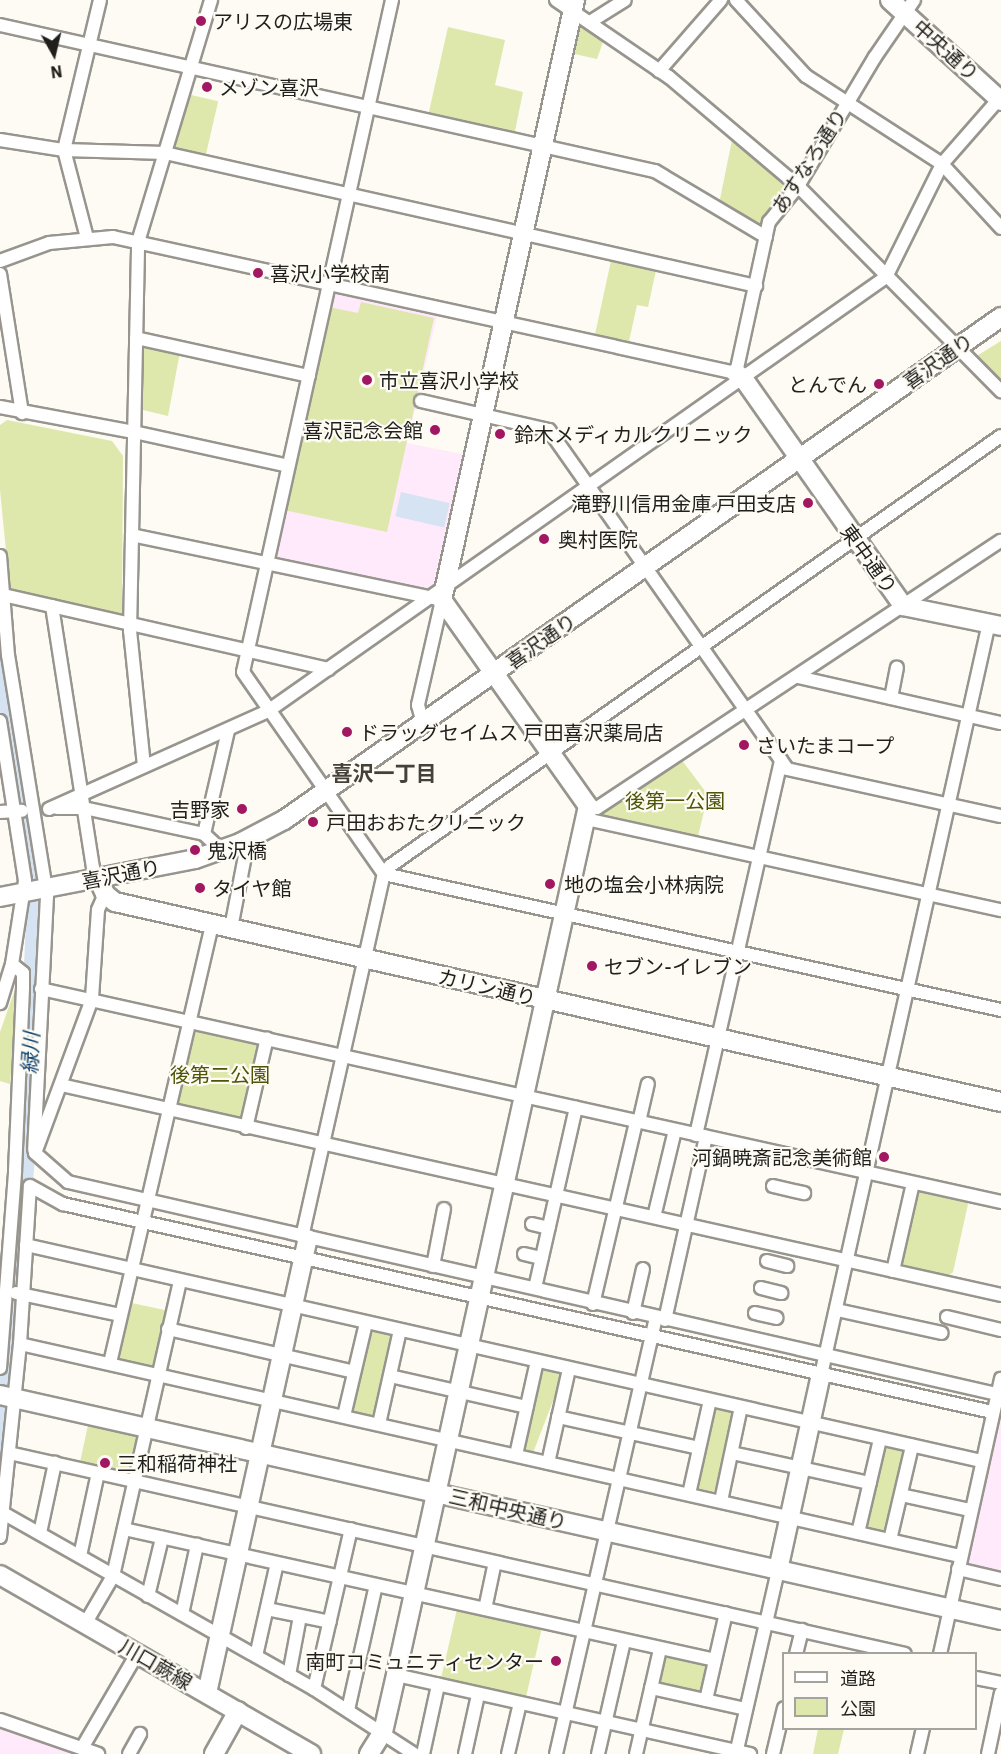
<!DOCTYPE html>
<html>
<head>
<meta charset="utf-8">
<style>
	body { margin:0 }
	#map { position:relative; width:1001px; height:1754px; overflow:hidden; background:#fdfbf3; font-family:"IBM Plex Sans","Noto Sans JP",sans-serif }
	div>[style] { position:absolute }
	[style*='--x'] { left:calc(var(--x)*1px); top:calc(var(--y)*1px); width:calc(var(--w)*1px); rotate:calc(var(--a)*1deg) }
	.education>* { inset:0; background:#feeafa }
	.green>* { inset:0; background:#dfe8ac; transform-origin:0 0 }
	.water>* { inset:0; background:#d5e3f2; transform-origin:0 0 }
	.river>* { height:20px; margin:-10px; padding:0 10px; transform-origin:10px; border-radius:10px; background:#d5e3f2 }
	.roads { filter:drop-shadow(2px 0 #97958e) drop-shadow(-2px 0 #97958e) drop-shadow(0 2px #97958e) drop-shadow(0 -2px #97958e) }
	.street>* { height:12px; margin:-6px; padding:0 6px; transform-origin:6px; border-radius:6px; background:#fff }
	.secondary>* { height:18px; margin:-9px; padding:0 9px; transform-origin:9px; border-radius:9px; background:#fff }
	.dots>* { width:16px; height:16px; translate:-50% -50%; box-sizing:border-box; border:3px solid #fdfbf3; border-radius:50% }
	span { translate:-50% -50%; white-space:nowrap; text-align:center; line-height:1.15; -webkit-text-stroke:4.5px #fdfbf3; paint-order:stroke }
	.poi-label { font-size:20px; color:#201f1c }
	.left { translate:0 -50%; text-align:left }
	.right { translate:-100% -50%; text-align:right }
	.street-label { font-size:20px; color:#201f1c }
	.park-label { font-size:20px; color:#4e5506 }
	.neighbourhood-label { font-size:21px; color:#43413a; font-weight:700 }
	.water-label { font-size:21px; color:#0e4370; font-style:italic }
	.legend { position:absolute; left:782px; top:1652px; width:195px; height:78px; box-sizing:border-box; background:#fdfbf3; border:2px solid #a5a39d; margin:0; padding:8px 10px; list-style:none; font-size:18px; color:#201f1c }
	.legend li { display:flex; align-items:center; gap:12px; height:30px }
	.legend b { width:30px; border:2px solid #a5a39d }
	.north { position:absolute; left:24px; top:24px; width:60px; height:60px; -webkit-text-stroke:4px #fdfbf3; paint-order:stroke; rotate:172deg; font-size:16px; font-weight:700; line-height:24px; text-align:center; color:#201f1c }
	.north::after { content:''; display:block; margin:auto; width:21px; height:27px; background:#201f1c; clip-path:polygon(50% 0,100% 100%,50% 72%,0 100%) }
</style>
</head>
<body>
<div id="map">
	<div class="education">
		<div style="clip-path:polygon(332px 293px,437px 316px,407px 443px,467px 455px,440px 589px,433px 593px,272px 558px)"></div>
		<div style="clip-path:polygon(1001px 1416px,1001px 1573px,968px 1563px)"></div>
		<div style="clip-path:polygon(0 1727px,79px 1754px,0 1754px)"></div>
	</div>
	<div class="green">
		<div style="clip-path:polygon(578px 20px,605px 36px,597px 59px,570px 53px)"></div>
		<div style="clip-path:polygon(448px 27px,505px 40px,495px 85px,523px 92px,514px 136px,428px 116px)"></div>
		<div style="left:187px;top:94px;width:32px;height:59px;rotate:13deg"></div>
		<div style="clip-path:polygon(732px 140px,789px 185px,767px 216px,764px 229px,719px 204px)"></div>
		<div style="clip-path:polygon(612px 256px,657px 266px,648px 307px,637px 305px,628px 346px,594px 339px)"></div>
		<div style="clip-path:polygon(361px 302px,434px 318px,387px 532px,284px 510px,329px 307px,358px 313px)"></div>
		<div style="clip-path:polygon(1001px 341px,1001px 382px,975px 357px)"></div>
		<div style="clip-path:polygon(144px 344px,180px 352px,168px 416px,139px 409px,140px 346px)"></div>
		<div style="clip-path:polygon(7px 420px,112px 441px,123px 456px,122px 615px,10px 591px,0 490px,0 425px)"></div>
		<div style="clip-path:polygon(681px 759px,708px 795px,698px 836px,602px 816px,601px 812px)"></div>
		<div style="clip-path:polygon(17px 984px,14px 1035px,10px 1084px,0 1081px,0 1032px)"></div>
		<div style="left:193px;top:1028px;width:69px;height:78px;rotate:12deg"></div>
		<div style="clip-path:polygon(918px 1190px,964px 1199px,968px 1204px,953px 1272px,947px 1277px,901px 1267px,899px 1263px)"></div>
		<div style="left:127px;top:1302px;width:42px;height:58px;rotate:12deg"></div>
		<div style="clip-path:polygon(372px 1329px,392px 1334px,394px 1340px,373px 1416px,352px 1411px,350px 1407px,367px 1332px)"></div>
		<div style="left:542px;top:1368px;width:22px;height:82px;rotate:21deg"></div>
		<div style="left:714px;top:1407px;width:20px;height:83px;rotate:11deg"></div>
		<div style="left:88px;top:1425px;width:52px;height:41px;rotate:12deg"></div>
		<div style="left:884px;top:1445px;width:22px;height:85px;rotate:13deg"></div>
		<div style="left:457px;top:1609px;width:87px;height:73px;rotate:13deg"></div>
		<div style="left:664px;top:1656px;width:44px;height:32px;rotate:12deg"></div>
		<div style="clip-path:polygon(818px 1729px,844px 1729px,838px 1754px,813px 1754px)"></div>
	</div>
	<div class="water">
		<div style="left:401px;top:492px;width:50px;height:25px;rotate:13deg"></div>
	</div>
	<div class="river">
		<div style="--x:0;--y:646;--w:232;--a:81.1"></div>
		<div style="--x:36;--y:875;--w:29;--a:88"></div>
		<div style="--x:37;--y:904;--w:264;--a:92.8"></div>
		<div style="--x:24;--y:1168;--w:295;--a:94.7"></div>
	</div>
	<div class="roads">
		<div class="street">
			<div style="--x:392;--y:0;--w:688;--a:102.5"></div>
			<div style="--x:243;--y:672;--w:246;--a:55.1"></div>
			<div style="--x:384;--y:874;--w:632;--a:12.43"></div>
			<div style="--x:556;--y:0;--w:137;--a:34.3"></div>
			<div style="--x:669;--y:77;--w:169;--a:40.2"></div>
			<div style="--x:798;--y:186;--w:289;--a:45.3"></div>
			<div style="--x:736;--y:0;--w:103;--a:47.4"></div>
			<div style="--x:806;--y:76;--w:162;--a:32.9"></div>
			<div style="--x:942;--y:164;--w:87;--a:47.3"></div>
			<div style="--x:590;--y:22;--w:41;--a:-32.2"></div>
			<div style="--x:0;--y:25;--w:671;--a:12.57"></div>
			<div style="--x:655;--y:171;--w:129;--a:30.7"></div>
			<div style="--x:659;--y:71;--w:94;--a:-48.9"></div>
			<div style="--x:0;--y:140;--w:65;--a:8.9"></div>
			<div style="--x:64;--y:150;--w:101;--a:1.7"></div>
			<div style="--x:165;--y:153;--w:606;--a:12.68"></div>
			<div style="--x:87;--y:238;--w:91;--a:-104.6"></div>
			<div style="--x:64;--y:150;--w:154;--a:-76.5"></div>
			<div style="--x:0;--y:261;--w:52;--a:-20.2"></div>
			<div style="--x:49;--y:243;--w:64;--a:-5.4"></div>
			<div style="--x:113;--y:237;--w:638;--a:12.31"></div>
			<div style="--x:736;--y:373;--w:155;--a:-77.7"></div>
			<div style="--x:769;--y:222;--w:46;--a:-51.1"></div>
			<div style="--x:798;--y:186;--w:150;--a:-59.2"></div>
			<div style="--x:875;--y:57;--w:69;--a:-55.6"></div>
			<div style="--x:0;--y:274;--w:141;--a:81"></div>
			<div style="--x:136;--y:338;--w:177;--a:12.4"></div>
			<div style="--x:421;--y:401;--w:131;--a:12.8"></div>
			<div style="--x:549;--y:430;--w:414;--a:54.9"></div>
			<div style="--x:787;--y:769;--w:219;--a:12.4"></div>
			<div style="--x:0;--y:407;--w:136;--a:10.6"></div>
			<div style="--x:134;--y:432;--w:158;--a:12.4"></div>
			<div style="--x:132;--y:535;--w:317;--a:11.8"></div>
			<div style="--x:442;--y:600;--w:108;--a:102.9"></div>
			<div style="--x:418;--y:705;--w:20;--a:75"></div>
			<div style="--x:0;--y:556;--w:99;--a:85.4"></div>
			<div style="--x:8;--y:655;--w:244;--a:80.8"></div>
			<div style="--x:47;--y:896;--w:254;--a:92.9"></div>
			<div style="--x:3;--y:595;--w:334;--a:12.8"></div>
			<div style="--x:52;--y:606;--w:265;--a:81.1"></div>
			<div style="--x:93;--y:868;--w:11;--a:63"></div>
			<div style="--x:798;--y:677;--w:208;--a:12.8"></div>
			<div style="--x:891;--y:698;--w:31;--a:-79"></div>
			<div style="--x:0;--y:721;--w:162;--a:81.1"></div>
			<div style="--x:25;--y:881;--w:84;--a:98.9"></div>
			<div style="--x:12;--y:964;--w:41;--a:107.1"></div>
			<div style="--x:144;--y:766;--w:136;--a:-95.9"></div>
			<div style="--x:130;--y:631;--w:389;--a:-88.8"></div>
			<div style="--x:138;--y:242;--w:253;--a:-73.2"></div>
			<div style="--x:588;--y:806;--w:9;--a:13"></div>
			<div style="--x:597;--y:808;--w:484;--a:-33.5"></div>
			<div style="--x:57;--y:808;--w:27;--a:0"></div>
			<div style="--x:84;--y:808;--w:123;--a:12.2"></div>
			<div style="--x:204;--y:834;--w:23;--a:43"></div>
			<div style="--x:49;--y:809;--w:240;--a:-24.1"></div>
			<div style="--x:268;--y:711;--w:755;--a:-35.08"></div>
			<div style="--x:886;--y:277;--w:126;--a:-63.6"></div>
			<div style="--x:942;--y:164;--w:86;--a:-48.8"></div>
			<div style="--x:0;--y:812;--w:22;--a:-3"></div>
			<div style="--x:586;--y:819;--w:425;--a:12.4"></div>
			<div style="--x:204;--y:834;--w:106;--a:-76.9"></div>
			<div style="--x:105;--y:894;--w:17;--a:114"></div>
			<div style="--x:98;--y:910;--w:89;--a:93.9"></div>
			<div style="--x:92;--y:999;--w:164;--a:110.3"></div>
			<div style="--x:35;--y:1153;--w:44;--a:41.3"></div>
			<div style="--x:68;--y:1182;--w:957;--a:12.86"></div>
			<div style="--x:231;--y:928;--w:73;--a:-79"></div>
			<div style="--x:245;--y:856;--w:14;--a:-111"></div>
			<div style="--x:41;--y:989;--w:983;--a:12.51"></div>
			<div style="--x:61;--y:1085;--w:963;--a:12.59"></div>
			<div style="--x:639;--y:1122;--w:39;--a:-77"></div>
			<div style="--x:246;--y:1128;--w:92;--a:-76.9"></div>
			<div style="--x:696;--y:1135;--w:384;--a:-77.2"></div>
			<div style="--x:773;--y:1186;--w:32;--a:13"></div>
			<div style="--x:654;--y:1217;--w:89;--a:-76.4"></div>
			<div style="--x:532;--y:1224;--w:17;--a:13"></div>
			<div style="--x:302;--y:1237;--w:372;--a:-77.3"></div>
			<div style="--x:384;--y:874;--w:10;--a:-53"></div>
			<div style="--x:390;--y:866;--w:747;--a:-35.14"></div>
			<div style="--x:26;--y:1245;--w:979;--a:12.74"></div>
			<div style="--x:524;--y:1254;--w:18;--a:13"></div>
			<div style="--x:767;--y:1261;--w:21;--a:14"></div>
			<div style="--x:433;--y:1266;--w:58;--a:-79.1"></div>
			<div style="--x:893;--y:1271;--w:90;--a:-77.2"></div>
			<div style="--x:535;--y:1288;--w:185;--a:-77.2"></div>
			<div style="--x:761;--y:1288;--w:21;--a:14"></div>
			<div style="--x:16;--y:1293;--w:106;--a:11.9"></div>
			<div style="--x:593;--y:1304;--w:187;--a:-76.7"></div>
			<div style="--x:837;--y:1310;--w:107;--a:12.4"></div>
			<div style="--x:633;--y:1313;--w:45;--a:-77.2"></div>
			<div style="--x:755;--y:1313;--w:22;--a:13"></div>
			<div style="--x:947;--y:1317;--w:56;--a:13.5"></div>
			<div style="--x:665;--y:1320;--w:188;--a:-77.4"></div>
			<div style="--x:168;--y:1329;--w:191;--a:13"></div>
			<div style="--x:20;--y:1344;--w:964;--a:12.71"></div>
			<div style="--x:110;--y:1363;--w:451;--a:-76.9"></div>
			<div style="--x:0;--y:1368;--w:198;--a:-85.6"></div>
			<div style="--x:15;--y:1171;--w:183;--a:-87.5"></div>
			<div style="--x:23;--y:988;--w:15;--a:-90"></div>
			<div style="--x:23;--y:973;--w:14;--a:-141"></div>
			<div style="--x:821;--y:1375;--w:771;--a:-77.41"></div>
			<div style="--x:390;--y:1376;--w:140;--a:12.8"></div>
			<div style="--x:344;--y:1416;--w:96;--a:-76.7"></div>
			<div style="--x:558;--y:1417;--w:144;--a:12.4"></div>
			<div style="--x:379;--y:1424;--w:96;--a:-77.4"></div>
			<div style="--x:9;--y:1453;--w:918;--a:12.64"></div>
			<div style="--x:732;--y:1453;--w:141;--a:12.3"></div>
			<div style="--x:516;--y:1455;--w:96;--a:-77.4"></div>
			<div style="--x:548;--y:1463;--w:96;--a:-77.4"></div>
			<div style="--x:689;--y:1494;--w:96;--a:-77.4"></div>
			<div style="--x:901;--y:1495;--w:71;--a:12.3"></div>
			<div style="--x:721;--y:1501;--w:96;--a:-78"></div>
			<div style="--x:3;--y:1513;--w:357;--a:29.5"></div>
			<div style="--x:314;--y:1689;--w:119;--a:33"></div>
			<div style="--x:124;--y:1529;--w:605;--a:12.5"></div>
			<div style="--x:40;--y:1533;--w:72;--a:-77.9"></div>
			<div style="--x:858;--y:1533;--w:97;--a:-76.8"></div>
			<div style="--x:0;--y:1537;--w:194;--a:-84.1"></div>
			<div style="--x:20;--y:1344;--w:158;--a:-86.4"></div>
			<div style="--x:30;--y:1186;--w:38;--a:29"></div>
			<div style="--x:63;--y:1204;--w:952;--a:12.62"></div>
			<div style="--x:890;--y:1540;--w:97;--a:-76.8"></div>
			<div style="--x:80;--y:1556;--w:85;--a:-77.8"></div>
			<div style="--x:958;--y:1569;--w:44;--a:13.1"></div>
			<div style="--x:148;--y:1596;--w:60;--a:-76.4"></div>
			<div style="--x:267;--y:1609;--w:64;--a:11.7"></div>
			<div style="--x:485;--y:1609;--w:48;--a:-78"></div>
			<div style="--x:182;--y:1614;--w:71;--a:-77.7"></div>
			<div style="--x:85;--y:1624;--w:56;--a:-59.7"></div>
			<div style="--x:113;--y:1576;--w:302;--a:-77.2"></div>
			<div style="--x:796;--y:1654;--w:25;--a:-76"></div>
			<div style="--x:940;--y:1654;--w:282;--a:-77.5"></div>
			<div style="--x:256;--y:1656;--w:95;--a:-77.3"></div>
			<div style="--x:289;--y:1675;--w:60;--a:-79.4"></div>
			<div style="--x:396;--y:1675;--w:363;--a:12.6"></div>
			<div style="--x:976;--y:1678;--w:25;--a:11"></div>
			<div style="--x:651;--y:1688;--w:97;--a:12.5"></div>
			<div style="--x:314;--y:1689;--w:164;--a:-77"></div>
			<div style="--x:706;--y:1700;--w:89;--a:-77.1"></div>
			<div style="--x:348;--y:1710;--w:128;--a:-77.4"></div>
			<div style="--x:0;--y:1720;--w:104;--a:19.1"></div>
			<div style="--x:82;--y:1748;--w:109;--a:-59.7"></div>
			<div style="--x:129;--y:1754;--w:23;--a:-61"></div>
			<div style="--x:423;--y:1754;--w:71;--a:-77.7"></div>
			<div style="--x:465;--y:1754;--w:60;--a:-77.6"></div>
			<div style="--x:508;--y:1754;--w:52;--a:-76.8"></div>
			<div style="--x:556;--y:1754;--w:447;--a:-77.1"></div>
			<div style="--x:598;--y:1754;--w:116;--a:-77"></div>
			<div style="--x:636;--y:1754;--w:108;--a:-77.1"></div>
			<div style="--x:736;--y:1754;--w:189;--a:-77.1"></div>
			<div style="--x:773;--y:1754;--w:47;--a:-76.6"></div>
			<div style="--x:917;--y:1754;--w:27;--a:-77"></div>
			<div style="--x:988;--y:1754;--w:62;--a:-78"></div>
		</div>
		<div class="secondary">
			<div style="--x:890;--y:0;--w:150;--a:42.3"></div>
			<div style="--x:736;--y:373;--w:9;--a:36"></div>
			<div style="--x:743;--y:378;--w:279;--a:54.9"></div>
			<div style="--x:903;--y:606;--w:100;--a:11.5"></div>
			<div style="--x:98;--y:878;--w:17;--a:66"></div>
			<div style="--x:105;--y:894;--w:13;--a:39"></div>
			<div style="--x:115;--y:902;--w:908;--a:12.72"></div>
			<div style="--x:0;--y:897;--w:199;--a:-11"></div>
			<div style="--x:195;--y:859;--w:48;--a:-19.6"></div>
			<div style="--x:240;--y:843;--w:50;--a:-27.6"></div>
			<div style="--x:284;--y:820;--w:876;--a:-35.05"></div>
			<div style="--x:0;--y:1395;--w:1026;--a:12.67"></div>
			<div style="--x:778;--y:1570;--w:200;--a:-77.6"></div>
			<div style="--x:0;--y:1575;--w:359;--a:29.9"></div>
			<div style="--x:207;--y:1693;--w:465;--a:-77.5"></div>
			<div style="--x:214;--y:1754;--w:49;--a:-60.8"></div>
			<div style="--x:369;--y:1754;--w:26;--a:-58"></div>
			<div style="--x:383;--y:1732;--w:58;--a:-77.2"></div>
			<div style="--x:396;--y:1675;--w:890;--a:-77.54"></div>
			<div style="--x:588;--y:806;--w:252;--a:-125.3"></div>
			<div style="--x:442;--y:600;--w:615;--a:-77.5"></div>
		</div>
	</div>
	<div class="dots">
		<div style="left:201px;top:21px;background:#a11762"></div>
		<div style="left:207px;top:87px;background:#a11762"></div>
		<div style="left:258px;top:273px;background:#a11762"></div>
		<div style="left:367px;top:380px;background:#a11762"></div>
		<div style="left:879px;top:384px;background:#a11762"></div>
		<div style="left:435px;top:430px;background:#a11762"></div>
		<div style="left:500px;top:434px;background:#a11762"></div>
		<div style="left:808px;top:503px;background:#a11762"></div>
		<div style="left:544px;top:539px;background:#a11762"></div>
		<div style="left:347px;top:732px;background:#a11762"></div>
		<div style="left:744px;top:745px;background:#a11762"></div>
		<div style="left:242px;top:809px;background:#a11762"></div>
		<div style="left:313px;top:822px;background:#a11762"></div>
		<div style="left:195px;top:850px;background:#a11762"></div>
		<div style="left:550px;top:884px;background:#a11762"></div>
		<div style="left:200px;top:888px;background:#a11762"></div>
		<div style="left:592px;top:966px;background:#a11762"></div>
		<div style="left:884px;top:1157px;background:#a11762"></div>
		<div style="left:105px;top:1463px;background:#a11762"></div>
		<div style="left:556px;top:1661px;background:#a11762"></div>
	</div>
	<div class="poi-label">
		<span class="left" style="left:213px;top:21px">アリスの広場東</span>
		<span class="left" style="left:219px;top:87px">メゾン喜沢</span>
		<span class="left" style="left:270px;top:273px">喜沢小学校南</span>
		<span class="left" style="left:379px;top:380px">市立喜沢小学校</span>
		<span class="right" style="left:867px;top:384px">とんでん</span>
		<span class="right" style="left:423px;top:430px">喜沢記念会館</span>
		<span class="left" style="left:514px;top:434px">鈴木メディカルクリニック</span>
		<span class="right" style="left:796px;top:503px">滝野川信用金庫 戸田支店</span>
		<span class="left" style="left:558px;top:539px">奥村医院</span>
		<span class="left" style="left:359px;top:732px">ドラッグセイムス 戸田喜沢薬局店</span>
		<span class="left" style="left:756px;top:745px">さいたまコープ</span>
		<span class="right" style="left:230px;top:809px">吉野家</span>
		<span class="left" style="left:326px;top:822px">戸田おおたクリニック</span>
		<span class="left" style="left:207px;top:850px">鬼沢橋</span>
		<span class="left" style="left:564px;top:884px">地の塩会小林病院</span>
		<span class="left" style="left:212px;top:888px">タイヤ館</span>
		<span class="left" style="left:604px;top:966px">セブン-イレブン</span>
		<span class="right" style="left:872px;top:1157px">河鍋暁斎記念美術館</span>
		<span class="left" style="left:117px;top:1463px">三和稲荷神社</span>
		<span class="right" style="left:544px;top:1661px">南町コミュニティセンター</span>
	</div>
	<div class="street-label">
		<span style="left:946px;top:50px;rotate:42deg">中央通り</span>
		<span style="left:809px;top:161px;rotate:-57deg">あすなろ通り</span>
		<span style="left:938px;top:361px;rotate:-35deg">喜沢通り</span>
		<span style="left:869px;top:559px;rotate:54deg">東中通り</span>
		<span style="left:541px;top:641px;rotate:-35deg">喜沢通り</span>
		<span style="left:121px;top:874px;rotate:-11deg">喜沢通り</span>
		<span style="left:487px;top:987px;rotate:13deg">カリン通り</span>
		<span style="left:508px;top:1509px;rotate:13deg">三和中央通り</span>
		<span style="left:156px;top:1664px;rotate:30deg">川口蕨線</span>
	</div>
	<div class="park-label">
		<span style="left:675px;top:800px">後第一公園</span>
		<span style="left:220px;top:1074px">後第二公園</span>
	</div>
	<div class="neighbourhood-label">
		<span style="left:384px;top:773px">喜沢一丁目</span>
	</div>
	<div class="water-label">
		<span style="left:30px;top:1053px;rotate:-87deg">緑川</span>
	</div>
	<ul class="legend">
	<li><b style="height:8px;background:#fff"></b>道路</li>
	<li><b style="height:16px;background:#dfe8ac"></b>公園</li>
	</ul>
	<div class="north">N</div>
</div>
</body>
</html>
